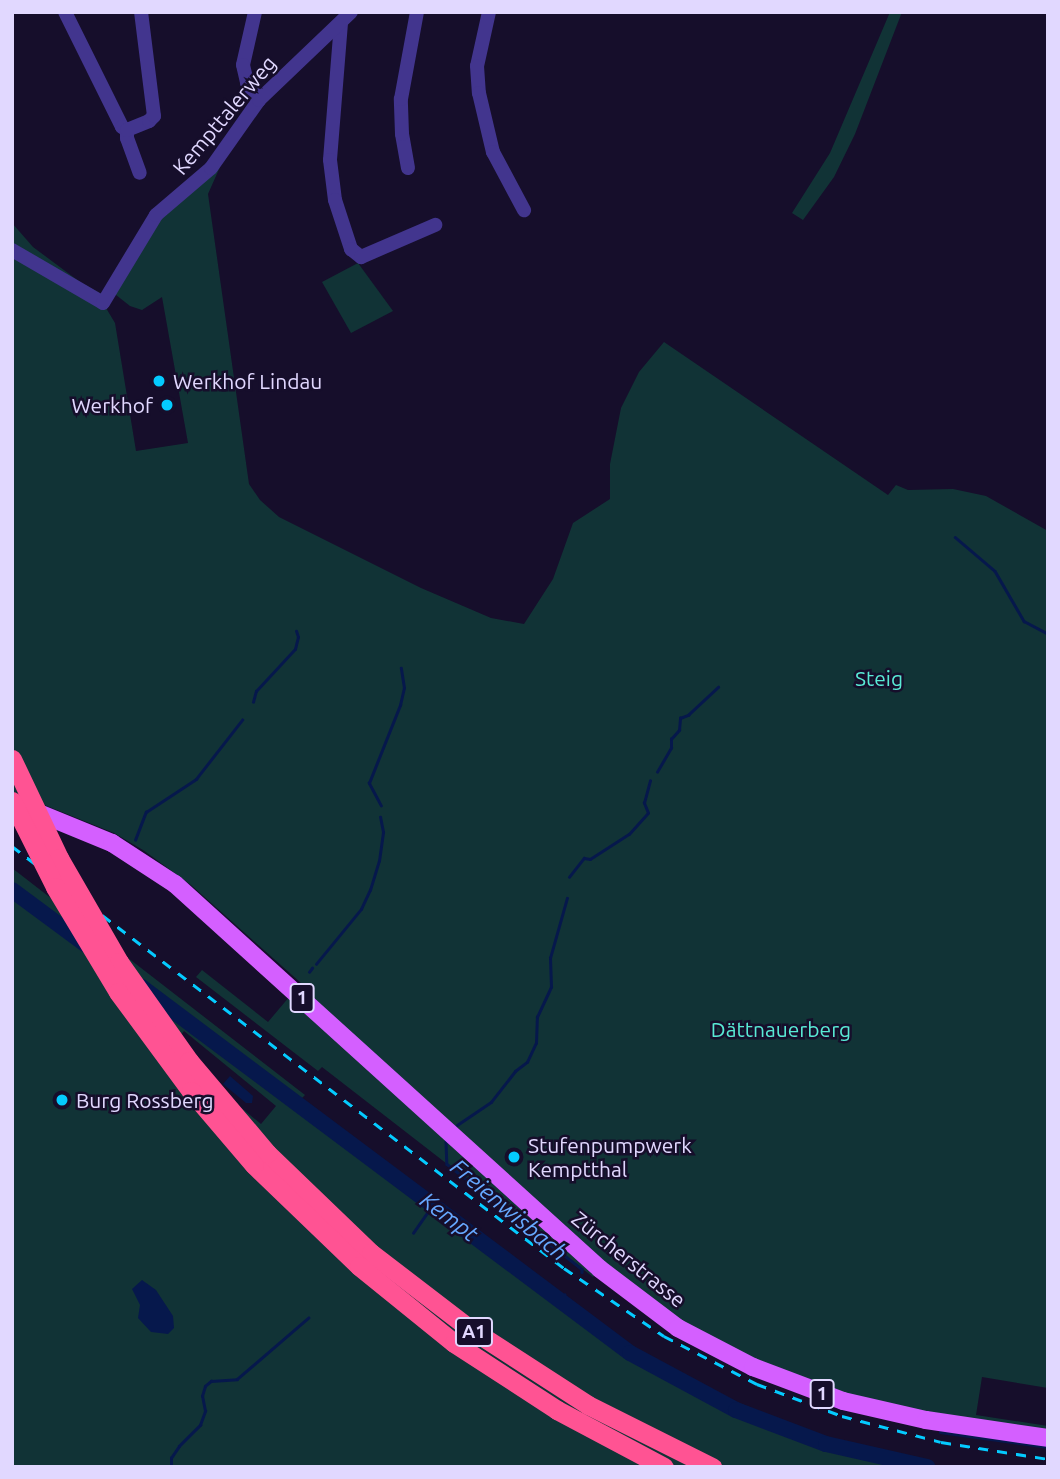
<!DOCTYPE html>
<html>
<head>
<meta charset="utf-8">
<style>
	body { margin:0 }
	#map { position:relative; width:1060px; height:1479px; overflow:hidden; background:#160e2b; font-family:Ubuntu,sans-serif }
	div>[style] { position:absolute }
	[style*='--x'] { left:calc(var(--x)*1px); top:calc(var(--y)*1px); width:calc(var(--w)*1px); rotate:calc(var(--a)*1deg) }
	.green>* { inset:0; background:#113336 }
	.water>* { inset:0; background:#06184c }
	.stream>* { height:2.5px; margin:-1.25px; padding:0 1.25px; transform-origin:1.25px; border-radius:1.25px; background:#06184c }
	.river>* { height:16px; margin:-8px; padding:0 8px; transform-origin:8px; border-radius:8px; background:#06184c }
	.minor>* { height:14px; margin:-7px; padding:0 7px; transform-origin:7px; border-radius:7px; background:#42358e }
	.major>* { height:18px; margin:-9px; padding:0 9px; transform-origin:9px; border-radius:9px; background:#d45fff }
	.highway>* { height:19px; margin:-9.5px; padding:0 9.5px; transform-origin:9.5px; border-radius:9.5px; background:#ff5393 }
	.rail>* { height:2.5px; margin-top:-1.25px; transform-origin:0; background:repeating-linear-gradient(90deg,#04cbff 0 10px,transparent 0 19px) }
	.highway-bridge>* { height:19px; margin:-9.5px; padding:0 9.5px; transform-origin:9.5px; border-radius:9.5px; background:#ff5393 }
	.dots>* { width:19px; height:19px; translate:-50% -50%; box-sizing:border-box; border:4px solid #160e2b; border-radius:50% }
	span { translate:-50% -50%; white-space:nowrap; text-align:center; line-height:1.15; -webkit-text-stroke:5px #160e2b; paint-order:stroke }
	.shield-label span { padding:2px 5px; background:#160e2b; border:2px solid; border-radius:5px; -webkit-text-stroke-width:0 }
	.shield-label { font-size:19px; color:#e1d8ff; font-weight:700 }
	.street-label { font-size:21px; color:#e1d8ff }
	.poi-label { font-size:21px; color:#e1d8ff }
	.left { translate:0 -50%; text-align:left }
	.right { translate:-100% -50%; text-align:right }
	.park-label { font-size:21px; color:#59ead5 }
	.water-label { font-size:23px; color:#66a8ff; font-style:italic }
	.frame { position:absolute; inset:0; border:14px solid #e1d8ff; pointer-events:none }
</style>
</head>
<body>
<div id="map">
	<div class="green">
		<div style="clip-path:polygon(890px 12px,902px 12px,855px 134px,834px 177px,803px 220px,792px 213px,830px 153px)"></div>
		<div style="clip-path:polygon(220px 167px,208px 194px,249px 484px,260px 500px,279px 517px,421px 588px,491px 618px,524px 624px,553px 579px,573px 523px,610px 499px,610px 464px,621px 408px,639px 372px,664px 342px,888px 495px,896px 485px,908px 490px,953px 489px,986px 496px,1048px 531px,1048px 1388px,982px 1377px,976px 1415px,1048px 1426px,1048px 1438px,962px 1426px,753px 1367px,600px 1269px,593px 1277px,322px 1067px,318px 1071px,196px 977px,202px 970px,268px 1022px,301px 983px,191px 885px,143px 850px,114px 833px,12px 792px,12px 223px,33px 247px,80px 282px,107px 297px,103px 303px,115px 323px,136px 451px,188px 443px,162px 297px,142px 310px,130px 306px,111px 291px,156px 215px)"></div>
		<div style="clip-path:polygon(358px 263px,393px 311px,351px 333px,322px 282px)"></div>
		<div style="clip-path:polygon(evenodd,12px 868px,305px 1095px,292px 1108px,431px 1202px,630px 1346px,698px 1386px,781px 1420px,817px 1446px,902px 1467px,12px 1467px,12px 868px,184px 1031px,276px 1106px,261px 1124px,170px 1049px,184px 1031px)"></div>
	</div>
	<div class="water">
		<div style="clip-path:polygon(230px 1076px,253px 1096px,252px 1103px,246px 1103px,223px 1084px)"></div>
		<div style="clip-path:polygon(142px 1280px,156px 1290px,173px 1316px,174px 1328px,168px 1334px,151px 1332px,138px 1318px,140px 1305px,132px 1289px)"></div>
	</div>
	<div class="stream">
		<div style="--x:955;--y:537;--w:52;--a:40.4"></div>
		<div style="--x:995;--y:571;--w:58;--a:59.9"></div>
		<div style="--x:1024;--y:621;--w:27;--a:28"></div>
		<div style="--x:253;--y:702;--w:11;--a:-75"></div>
		<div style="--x:256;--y:691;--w:57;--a:-47.1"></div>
		<div style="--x:295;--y:649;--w:12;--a:-76"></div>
		<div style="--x:298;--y:637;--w:6;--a:-108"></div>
		<div style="--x:657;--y:772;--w:28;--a:-60"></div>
		<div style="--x:671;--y:748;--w:9;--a:-90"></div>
		<div style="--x:671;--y:739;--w:12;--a:-48"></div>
		<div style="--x:679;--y:730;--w:12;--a:-85"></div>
		<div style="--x:680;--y:718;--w:9;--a:-21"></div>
		<div style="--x:688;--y:715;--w:41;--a:-43"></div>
		<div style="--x:381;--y:806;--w:26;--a:-118"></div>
		<div style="--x:369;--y:783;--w:84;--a:-68.3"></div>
		<div style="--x:400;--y:705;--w:17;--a:-77"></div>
		<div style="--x:404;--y:688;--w:20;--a:-99"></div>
		<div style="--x:135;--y:840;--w:30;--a:-69"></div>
		<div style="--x:146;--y:812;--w:60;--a:-33.4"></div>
		<div style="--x:196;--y:779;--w:75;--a:-52.1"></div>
		<div style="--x:569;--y:877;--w:24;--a:-52"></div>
		<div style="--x:584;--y:858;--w:6;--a:9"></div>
		<div style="--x:590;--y:859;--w:46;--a:-32.7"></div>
		<div style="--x:629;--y:834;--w:28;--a:-48"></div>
		<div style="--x:648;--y:813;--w:11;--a:-112"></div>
		<div style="--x:644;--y:803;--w:23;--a:-75"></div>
		<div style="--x:316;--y:964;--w:71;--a:-50.7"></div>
		<div style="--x:361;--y:909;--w:21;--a:-65"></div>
		<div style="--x:370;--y:890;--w:30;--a:-73"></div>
		<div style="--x:379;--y:861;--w:29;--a:-82"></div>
		<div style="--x:383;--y:832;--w:15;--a:-101"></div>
		<div style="--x:309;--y:972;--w:5;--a:-53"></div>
		<div style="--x:457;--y:1125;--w:41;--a:-34.1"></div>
		<div style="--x:491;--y:1102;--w:39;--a:-52"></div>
		<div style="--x:515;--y:1071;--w:15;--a:-37"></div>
		<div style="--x:527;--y:1062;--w:21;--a:-65"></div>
		<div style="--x:536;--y:1043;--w:26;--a:-88"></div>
		<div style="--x:537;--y:1017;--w:33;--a:-65"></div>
		<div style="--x:551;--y:987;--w:29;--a:-92"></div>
		<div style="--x:550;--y:958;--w:62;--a:-74.2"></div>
		<div style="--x:446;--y:1141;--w:23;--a:88"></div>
		<div style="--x:447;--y:1164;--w:171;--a:37.9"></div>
		<div style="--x:582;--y:1269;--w:3;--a:90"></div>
		<div style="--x:413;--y:1233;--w:33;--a:-55"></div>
		<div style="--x:559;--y:1302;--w:9;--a:-54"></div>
		<div style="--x:940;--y:1432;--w:109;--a:7.9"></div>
		<div style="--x:171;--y:1467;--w:9;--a:-90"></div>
		<div style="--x:171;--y:1458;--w:14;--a:-56"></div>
		<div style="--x:179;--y:1446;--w:30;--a:-45"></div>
		<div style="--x:200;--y:1425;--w:15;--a:-70"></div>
		<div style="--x:205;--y:1411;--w:15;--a:-101"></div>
		<div style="--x:202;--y:1396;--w:10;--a:-73"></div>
		<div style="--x:205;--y:1386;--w:8;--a:-40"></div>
		<div style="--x:211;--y:1381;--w:26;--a:-4"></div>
		<div style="--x:237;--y:1379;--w:94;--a:-40.7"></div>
	</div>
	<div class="river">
		<div style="--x:12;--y:890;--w:96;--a:36.5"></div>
		<div style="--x:140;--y:986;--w:612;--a:36.83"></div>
		<div style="--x:630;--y:1353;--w:120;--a:28.3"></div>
		<div style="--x:736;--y:1410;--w:96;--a:20.7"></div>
		<div style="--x:826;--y:1444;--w:104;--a:12.8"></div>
	</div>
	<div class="minor">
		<div style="--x:65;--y:12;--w:128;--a:63.6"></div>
		<div style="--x:122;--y:127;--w:6;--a:31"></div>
		<div style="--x:127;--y:130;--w:8;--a:90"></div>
		<div style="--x:127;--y:138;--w:37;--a:70"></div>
		<div style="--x:255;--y:12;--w:54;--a:102.8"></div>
		<div style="--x:243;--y:65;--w:18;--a:77"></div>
		<div style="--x:247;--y:83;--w:21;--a:55"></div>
		<div style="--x:489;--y:12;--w:55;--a:102.5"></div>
		<div style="--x:477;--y:66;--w:27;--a:86"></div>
		<div style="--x:479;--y:93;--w:61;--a:76.7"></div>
		<div style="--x:493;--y:152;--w:66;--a:61.9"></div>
		<div style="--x:341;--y:23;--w:137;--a:94.6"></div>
		<div style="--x:330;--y:160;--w:40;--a:82.9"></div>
		<div style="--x:335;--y:200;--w:52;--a:71.9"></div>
		<div style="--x:351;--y:249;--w:13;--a:39"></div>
		<div style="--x:361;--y:257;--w:81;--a:-23.4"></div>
		<div style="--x:127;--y:130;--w:24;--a:-22"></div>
		<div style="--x:149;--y:121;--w:7;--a:-45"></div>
		<div style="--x:154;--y:116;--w:105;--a:-97.1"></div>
		<div style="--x:408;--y:168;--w:35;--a:-100"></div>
		<div style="--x:402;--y:134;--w:35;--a:-92"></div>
		<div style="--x:401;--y:99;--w:88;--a:-79.6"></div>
		<div style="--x:12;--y:250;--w:105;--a:30.2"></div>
		<div style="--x:103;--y:303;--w:103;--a:-58.9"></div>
		<div style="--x:156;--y:215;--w:72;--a:-40.5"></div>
		<div style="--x:211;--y:168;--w:83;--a:-54.8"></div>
		<div style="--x:259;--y:100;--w:127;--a:-43.7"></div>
	</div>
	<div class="major">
		<div style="--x:29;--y:809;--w:90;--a:22.3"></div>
		<div style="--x:112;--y:843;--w:75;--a:33.1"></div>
		<div style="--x:175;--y:884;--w:573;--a:42.17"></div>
		<div style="--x:600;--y:1269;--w:98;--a:37.1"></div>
		<div style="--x:678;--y:1328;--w:85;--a:27.5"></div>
		<div style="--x:753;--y:1367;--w:96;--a:20.7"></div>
		<div style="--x:843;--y:1401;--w:85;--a:12.9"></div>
		<div style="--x:926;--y:1420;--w:123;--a:8.4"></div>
	</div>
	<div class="highway">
		<div style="--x:267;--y:1153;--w:144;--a:43.9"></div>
		<div style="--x:371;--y:1253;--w:120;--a:37.5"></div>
		<div style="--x:466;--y:1326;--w:145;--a:32.9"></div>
		<div style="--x:588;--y:1405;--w:139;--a:26.6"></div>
		<div style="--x:254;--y:1165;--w:146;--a:43.9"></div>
		<div style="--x:359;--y:1266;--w:122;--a:39"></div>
		<div style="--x:454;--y:1343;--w:123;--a:33"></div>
		<div style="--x:557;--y:1410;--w:121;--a:28"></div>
	</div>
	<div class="rail">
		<div style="--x:12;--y:846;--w:695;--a:37.4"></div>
		<div style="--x:564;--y:1268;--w:121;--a:34.2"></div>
		<div style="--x:664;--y:1336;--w:105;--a:27.3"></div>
		<div style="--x:757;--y:1384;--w:91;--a:20.6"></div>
		<div style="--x:842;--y:1416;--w:102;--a:14.7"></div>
		<div style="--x:941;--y:1442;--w:108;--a:9"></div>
	</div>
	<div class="highway-bridge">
		<div style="--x:12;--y:759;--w:110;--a:64.6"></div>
		<div style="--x:59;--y:858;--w:120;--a:60"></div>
		<div style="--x:119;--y:962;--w:121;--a:54.7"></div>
		<div style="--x:189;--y:1061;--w:121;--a:49.7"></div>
		<div style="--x:12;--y:801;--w:96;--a:63.4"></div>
		<div style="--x:55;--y:887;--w:122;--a:59"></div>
		<div style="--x:118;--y:992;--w:123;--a:53.6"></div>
		<div style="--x:191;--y:1091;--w:97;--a:49.6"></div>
	</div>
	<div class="dots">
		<div style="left:159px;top:381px;background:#04cbff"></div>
		<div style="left:167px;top:405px;background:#04cbff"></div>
		<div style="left:62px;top:1100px;background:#04cbff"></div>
		<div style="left:514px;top:1157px;background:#04cbff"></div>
	</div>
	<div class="shield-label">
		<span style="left:302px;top:998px">1</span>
		<span style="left:474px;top:1332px">A1</span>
		<span style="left:822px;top:1394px">1</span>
	</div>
	<div class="street-label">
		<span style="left:224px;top:115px;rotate:-50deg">Kempttalerweg</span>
		<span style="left:629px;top:1259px;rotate:39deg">Zürcherstrasse</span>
	</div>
	<div class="poi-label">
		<span class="left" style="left:173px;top:381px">Werkhof Lindau</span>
		<span class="right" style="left:153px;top:405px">Werkhof</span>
		<span class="left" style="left:76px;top:1100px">Burg Rossberg</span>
		<span class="left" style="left:528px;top:1157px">Stufenpumpwerk<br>Kemptthal</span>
	</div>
	<div class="park-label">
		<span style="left:879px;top:678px">Steig</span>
		<span style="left:781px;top:1029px">Dättnauerberg</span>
	</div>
	<div class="water-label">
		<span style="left:509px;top:1210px;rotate:40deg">Freienwisbach</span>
		<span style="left:449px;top:1217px;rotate:37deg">Kempt</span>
	</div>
	<div class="frame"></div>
</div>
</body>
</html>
